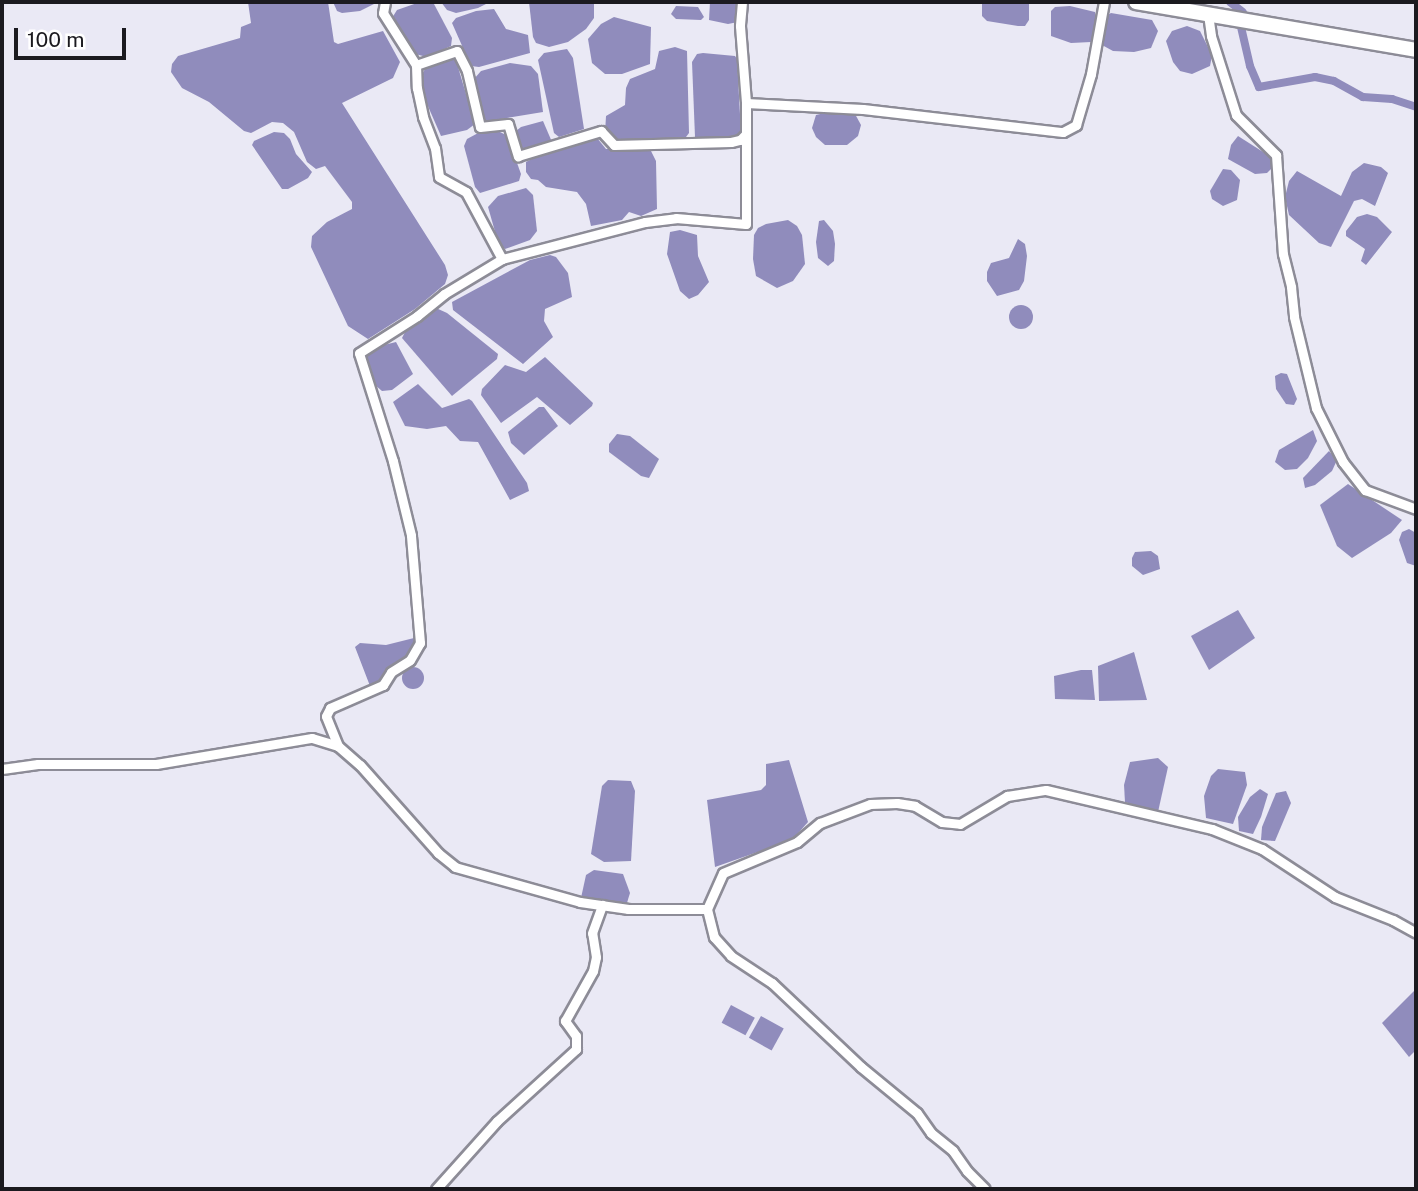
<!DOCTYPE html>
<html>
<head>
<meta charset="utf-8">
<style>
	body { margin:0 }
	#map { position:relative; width:1418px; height:1191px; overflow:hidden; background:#eae9f5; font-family:"Public Sans",sans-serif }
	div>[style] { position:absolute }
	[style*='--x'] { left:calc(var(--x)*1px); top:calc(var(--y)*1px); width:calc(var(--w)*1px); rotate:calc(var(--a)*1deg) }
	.water>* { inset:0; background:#908cbc; transform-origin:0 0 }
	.round { border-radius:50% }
	.canal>* { height:8px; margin:-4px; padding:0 4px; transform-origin:4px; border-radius:4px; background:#908cbc }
	.roads { filter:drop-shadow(2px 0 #8d8c97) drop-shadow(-2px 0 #8d8c97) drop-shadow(0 2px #8d8c97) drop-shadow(0 -2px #8d8c97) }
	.minor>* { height:9px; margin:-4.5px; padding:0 4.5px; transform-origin:4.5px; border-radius:4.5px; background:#fff }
	.primary>* { height:14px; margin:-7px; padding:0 7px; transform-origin:7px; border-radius:7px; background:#fff }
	span { translate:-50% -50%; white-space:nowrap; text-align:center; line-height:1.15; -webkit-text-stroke:5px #fff; paint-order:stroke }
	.frame { position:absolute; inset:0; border:4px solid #1b1a1f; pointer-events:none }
	.scale { position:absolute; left:14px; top:28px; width:112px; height:32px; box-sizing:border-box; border:4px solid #1b1a1f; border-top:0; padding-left:9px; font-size:21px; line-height:24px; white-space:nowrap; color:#1b1a1f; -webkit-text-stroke:5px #fff; paint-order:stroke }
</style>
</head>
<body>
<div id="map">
	<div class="water">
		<div style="clip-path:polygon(248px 2px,328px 2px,334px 42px,338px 44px,383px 31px,400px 62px,393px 78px,342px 103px,445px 265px,448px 275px,445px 284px,415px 309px,368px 339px,348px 326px,311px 247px,312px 236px,327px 222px,352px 209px,352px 202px,325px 166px,316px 169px,307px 162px,294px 132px,283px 123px,272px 122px,251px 133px,244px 131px,209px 102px,182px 88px,171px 72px,172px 64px,178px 56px,240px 38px,241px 27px,251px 23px)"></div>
		<div style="clip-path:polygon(333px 2px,376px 2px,376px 3px,360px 11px,342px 13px,337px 11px)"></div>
		<div style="clip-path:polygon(420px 2px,434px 4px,452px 38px,451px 46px,427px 57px,415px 54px,392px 18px,397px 10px)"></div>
		<div style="clip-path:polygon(441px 2px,490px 2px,478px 8px,456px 13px,447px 10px)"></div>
		<div style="clip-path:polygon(529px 2px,594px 2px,594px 18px,586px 29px,568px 42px,549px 47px,536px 43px,533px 37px)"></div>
		<div style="clip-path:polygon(710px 2px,741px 2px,738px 22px,728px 24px,709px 20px)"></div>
		<div style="clip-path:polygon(982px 2px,1029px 2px,1029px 20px,1025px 26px,1018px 26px,987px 21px,982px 16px)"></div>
		<div style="clip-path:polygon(676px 6px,698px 7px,704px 17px,701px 20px,676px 19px,671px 14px)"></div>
		<div style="clip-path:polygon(1070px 6px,1095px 12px,1098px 28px,1091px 42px,1071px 43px,1051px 36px,1051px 11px,1055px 7px)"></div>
		<div style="clip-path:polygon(494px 9px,506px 29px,528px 35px,530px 53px,479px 67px,471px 66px,452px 23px,456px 18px,476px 11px)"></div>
		<div style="clip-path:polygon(1111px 13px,1152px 20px,1158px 31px,1151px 48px,1134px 52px,1113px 51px,1102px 45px,1104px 17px)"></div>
		<div style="clip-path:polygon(614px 17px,651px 27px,650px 64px,622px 74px,605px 74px,592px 63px,588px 39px,601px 24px)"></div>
		<div style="clip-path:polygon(1187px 26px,1200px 31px,1212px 55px,1210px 66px,1192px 74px,1180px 71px,1173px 62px,1166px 41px,1172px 31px)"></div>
		<div style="clip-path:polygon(675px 47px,687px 51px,689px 133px,686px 137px,614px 143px,605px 133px,606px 116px,625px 105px,626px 88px,630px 79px,655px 69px,659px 51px)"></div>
		<div style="clip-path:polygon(567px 49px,573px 58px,584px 129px,559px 137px,554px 133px,538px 60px,544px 53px)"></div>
		<div style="clip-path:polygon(703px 53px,735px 56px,737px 59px,741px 133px,738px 138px,695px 137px,692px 62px,697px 54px)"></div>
		<div style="clip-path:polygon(455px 57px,475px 124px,467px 130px,441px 136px,427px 104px,421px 76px,425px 69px)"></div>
		<div style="clip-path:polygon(510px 63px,531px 66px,538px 74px,543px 112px,483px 122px,474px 79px,481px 71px)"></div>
		<div style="clip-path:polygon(833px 111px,855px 114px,861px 125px,858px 136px,847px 145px,825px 145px,816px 137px,812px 128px,816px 115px)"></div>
		<div style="clip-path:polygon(543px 121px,552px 142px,521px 151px,516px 131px,521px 127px)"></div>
		<div style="clip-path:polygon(498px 131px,506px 135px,512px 149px,521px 174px,519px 181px,480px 193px,475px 187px,464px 146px,467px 139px,480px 132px)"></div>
		<div style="clip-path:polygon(274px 132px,284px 133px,290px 139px,296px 154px,312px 172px,308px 178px,288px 189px,282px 189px,252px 145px,254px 141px)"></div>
		<div style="clip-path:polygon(1238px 136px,1271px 157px,1271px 169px,1267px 173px,1255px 174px,1228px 159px,1231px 145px)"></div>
		<div style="clip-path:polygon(593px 138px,597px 138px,606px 149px,650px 149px,656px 161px,657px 209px,641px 216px,629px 212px,622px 220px,591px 226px,586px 204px,577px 192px,546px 187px,538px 180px,531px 179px,526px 172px,526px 162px,541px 154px)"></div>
		<div style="clip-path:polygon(1364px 163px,1381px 167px,1388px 173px,1375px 206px,1362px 199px,1354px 201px,1331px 247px,1319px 243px,1289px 215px,1285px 197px,1289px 181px,1297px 171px,1341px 196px,1352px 172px)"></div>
		<div style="clip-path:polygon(1223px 169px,1231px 170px,1240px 180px,1237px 200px,1223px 206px,1212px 199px,1210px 191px)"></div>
		<div style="clip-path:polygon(526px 188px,533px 195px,537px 231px,530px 240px,505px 249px,498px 242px,488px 207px,498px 196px)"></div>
		<div style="clip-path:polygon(1367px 214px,1377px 217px,1392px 232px,1366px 265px,1361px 261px,1365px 249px,1346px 236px,1346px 231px,1357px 217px)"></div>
		<div style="clip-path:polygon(788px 220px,797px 226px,802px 235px,805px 264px,793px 281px,777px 288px,756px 276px,753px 259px,754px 235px,758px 228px,766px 224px)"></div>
		<div style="clip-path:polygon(824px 220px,833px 231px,835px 244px,834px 261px,828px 266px,818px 258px,816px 242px,819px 221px)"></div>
		<div style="clip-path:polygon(680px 230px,697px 235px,698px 256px,709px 282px,698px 295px,689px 299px,680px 291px,667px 254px,670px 232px)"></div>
		<div style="clip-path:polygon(1018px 239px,1025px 244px,1027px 256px,1024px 281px,1019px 290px,997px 296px,987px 281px,987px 272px,991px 263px,1009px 258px)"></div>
		<div style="clip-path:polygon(550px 255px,556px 257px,568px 273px,572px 297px,545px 309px,544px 321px,553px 337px,523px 364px,453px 310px,452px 302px,530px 260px)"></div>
		<div class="round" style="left:1009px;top:305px;width:24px;height:24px"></div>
		<div style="clip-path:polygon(436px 308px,447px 313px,498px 354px,497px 359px,452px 396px,402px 338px,405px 332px)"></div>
		<div style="clip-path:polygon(396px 342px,413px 374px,392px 390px,382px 391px,375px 385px,366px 365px,366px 357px,384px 345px)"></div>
		<div style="clip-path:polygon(545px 357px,593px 403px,592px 406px,570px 425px,537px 397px,501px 423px,481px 395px,482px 389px,505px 365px,526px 372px)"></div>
		<div style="clip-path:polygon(1281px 373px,1287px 374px,1297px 399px,1294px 405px,1286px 404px,1276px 389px,1275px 376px)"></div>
		<div style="clip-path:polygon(418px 384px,442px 408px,469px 399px,472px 401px,527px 483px,529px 491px,510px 500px,478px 442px,460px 441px,446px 426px,427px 429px,405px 426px,393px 402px)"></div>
		<div style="clip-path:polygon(539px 407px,544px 407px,558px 426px,524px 455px,511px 443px,508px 432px)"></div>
		<div style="clip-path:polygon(1313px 430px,1317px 441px,1308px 458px,1297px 469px,1285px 470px,1275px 462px,1279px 450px)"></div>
		<div style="clip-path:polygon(617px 434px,630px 436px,659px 459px,649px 478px,641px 476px,609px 452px,609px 444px)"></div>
		<div style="clip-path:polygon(1329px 451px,1337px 460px,1332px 471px,1315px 485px,1305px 488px,1303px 478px)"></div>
		<div style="clip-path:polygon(1348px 484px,1402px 520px,1391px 533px,1352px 558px,1337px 546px,1320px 505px)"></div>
		<div style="clip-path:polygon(1409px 529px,1416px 533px,1416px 566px,1407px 563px,1399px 540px,1402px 532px)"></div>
		<div style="clip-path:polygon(1151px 551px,1158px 556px,1160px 569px,1143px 575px,1132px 566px,1132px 558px,1135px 552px)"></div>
		<div style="clip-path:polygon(1238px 610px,1255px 638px,1209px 670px,1191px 636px)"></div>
		<div style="clip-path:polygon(414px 638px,417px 645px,413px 652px,391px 665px,381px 683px,370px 686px,355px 647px,360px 643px,386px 645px)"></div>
		<div style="clip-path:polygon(1134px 652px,1147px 700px,1099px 701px,1098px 666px)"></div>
		<div class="round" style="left:402px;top:667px;width:22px;height:22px"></div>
		<div style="clip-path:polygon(1081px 670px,1092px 670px,1095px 700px,1055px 699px,1054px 676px)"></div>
		<div style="clip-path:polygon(1158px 758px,1168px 767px,1158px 812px,1125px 802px,1124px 785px,1130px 762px)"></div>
		<div style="clip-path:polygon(789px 760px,808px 822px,792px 840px,715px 867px,707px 800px,761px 790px,766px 785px,766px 764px)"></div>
		<div style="clip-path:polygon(1218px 769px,1245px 772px,1247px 785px,1233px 824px,1206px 818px,1204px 796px,1211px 776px)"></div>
		<div style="clip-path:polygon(608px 780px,631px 781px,635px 791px,631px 861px,604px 862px,591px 854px,602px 786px)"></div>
		<div style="clip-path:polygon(1260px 789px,1268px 794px,1261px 817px,1253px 834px,1239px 831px,1238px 817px,1250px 797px)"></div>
		<div style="clip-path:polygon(1286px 791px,1291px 803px,1275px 841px,1261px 840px,1262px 827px,1276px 793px)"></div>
		<div style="clip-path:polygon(594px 870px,623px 874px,630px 893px,626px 906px,581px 898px,586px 875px)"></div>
		<div style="clip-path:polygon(1415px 990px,1416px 1050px,1409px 1057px,1382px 1023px)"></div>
		<div style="left:731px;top:1005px;width:27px;height:20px;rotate:28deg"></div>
		<div style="left:761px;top:1016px;width:26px;height:25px;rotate:29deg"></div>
	</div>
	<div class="canal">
		<div style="--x:1230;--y:2;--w:16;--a:38"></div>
		<div style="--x:1241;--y:27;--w:40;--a:77"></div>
		<div style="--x:1250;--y:66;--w:23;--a:67"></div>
		<div style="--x:1259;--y:87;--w:57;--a:-10.1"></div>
		<div style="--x:1315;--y:77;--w:19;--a:12"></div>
		<div style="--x:1334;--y:81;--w:33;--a:29"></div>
		<div style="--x:1363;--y:97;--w:29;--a:4"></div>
		<div style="--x:1392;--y:99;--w:25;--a:18"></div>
	</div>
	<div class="roads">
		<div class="minor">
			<div style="--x:385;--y:2;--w:11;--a:100"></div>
			<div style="--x:383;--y:13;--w:62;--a:57.6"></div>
			<div style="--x:416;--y:65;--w:43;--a:-18.9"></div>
			<div style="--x:457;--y:51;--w:22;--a:63"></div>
			<div style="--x:467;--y:71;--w:57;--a:76.9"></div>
			<div style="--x:480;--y:127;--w:28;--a:-6"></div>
			<div style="--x:508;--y:124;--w:34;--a:73"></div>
			<div style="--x:518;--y:156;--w:87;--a:-16.8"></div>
			<div style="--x:601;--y:131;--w:19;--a:47"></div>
			<div style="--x:614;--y:145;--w:117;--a:-1.5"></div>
			<div style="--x:731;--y:142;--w:9;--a:-13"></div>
			<div style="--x:740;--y:140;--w:7;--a:-45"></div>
			<div style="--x:742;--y:2;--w:24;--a:95"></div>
			<div style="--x:740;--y:26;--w:77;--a:85.5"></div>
			<div style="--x:746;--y:103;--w:117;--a:2.9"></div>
			<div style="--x:863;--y:109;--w:201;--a:6.6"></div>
			<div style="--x:1063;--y:132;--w:15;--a:-28"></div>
			<div style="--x:1076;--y:125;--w:53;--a:-73.6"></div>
			<div style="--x:1091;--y:74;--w:73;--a:-79.8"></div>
			<div style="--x:1208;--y:14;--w:22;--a:82"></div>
			<div style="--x:1211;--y:36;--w:83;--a:72.4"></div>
			<div style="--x:1236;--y:115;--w:57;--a:45"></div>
			<div style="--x:1276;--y:155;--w:99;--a:86"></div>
			<div style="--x:1283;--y:254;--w:34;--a:76"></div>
			<div style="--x:1291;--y:287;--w:30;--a:84"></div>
			<div style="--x:1294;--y:317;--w:94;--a:76.4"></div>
			<div style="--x:1316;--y:408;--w:60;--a:63.4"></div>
			<div style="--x:1343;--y:462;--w:36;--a:52"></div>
			<div style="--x:1365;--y:490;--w:54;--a:20.4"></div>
			<div style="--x:416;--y:65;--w:23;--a:88"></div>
			<div style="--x:417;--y:88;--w:30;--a:78"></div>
			<div style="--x:423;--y:117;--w:33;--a:69"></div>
			<div style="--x:435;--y:148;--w:29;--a:82"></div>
			<div style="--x:439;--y:177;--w:31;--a:29"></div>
			<div style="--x:466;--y:192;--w:76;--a:61.8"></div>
			<div style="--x:502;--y:259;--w:148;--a:-14.5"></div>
			<div style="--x:645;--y:222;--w:31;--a:-7"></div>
			<div style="--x:676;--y:218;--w:70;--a:4.9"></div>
			<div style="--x:746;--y:224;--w:121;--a:-90"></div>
			<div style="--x:338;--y:746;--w:32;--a:-112"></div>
			<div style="--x:326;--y:716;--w:9;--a:-63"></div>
			<div style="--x:330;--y:708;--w:58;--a:-23.5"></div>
			<div style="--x:383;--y:685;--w:15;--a:-58"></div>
			<div style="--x:391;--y:672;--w:22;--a:-32"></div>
			<div style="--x:410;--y:660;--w:20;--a:-60"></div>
			<div style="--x:420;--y:643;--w:108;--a:-94.8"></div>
			<div style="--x:411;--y:535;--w:76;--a:-103.7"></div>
			<div style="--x:393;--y:461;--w:113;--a:-107.5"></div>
			<div style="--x:359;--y:353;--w:69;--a:-32.5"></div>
			<div style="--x:417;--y:316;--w:35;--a:-39"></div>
			<div style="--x:444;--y:294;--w:68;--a:-31.1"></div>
			<div style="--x:2;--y:769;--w:36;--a:-8"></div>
			<div style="--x:38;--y:764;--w:118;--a:0"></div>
			<div style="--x:156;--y:764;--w:158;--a:-9.5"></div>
			<div style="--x:312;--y:738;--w:27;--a:17"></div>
			<div style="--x:338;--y:746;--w:29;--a:41"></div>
			<div style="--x:360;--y:765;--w:118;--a:48.4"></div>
			<div style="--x:438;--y:853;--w:22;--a:39"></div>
			<div style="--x:455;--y:867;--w:130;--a:15.6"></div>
			<div style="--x:580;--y:902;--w:49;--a:8.3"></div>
			<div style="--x:628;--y:909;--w:79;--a:0"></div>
			<div style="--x:707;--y:909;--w:39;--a:-66"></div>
			<div style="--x:723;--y:873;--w:80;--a:-22.7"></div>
			<div style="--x:797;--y:842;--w:30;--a:-40"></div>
			<div style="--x:820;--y:823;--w:53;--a:-20.8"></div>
			<div style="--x:870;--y:804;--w:27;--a:-2"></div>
			<div style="--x:897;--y:803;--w:18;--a:9"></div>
			<div style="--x:915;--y:806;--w:31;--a:31"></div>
			<div style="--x:942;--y:822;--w:18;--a:6"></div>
			<div style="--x:960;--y:824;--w:55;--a:-30.8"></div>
			<div style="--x:1007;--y:796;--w:39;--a:-9"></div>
			<div style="--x:1046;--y:790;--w:171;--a:13.2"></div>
			<div style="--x:1212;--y:829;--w:54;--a:21.8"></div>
			<div style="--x:1262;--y:849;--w:87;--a:33.3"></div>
			<div style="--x:1335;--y:897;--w:62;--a:21.6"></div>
			<div style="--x:1393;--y:920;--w:26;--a:29"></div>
			<div style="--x:707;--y:909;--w:29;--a:76"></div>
			<div style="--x:714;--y:937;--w:25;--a:48"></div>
			<div style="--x:731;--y:956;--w:49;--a:33.4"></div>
			<div style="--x:772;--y:983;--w:122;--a:43.3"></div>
			<div style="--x:861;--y:1067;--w:72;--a:39.4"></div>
			<div style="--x:917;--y:1113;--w:24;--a:55"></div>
			<div style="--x:931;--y:1133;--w:28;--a:39"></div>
			<div style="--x:953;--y:1151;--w:24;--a:55"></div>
			<div style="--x:967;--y:1171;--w:25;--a:45"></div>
			<div style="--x:436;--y:1189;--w:91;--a:-48.1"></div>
			<div style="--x:497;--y:1121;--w:107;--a:-42.3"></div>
			<div style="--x:576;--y:1049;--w:13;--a:-90"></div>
			<div style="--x:576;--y:1036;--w:19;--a:-126"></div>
			<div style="--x:565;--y:1021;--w:57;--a:-60.8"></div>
			<div style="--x:593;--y:971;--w:14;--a:-78"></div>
			<div style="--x:596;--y:957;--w:24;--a:-99"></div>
			<div style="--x:592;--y:933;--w:30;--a:-70"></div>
		</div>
		<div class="primary">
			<div style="--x:1136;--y:2;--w:284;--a:9.7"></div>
		</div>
	</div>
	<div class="frame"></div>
	<div class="scale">100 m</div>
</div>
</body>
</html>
